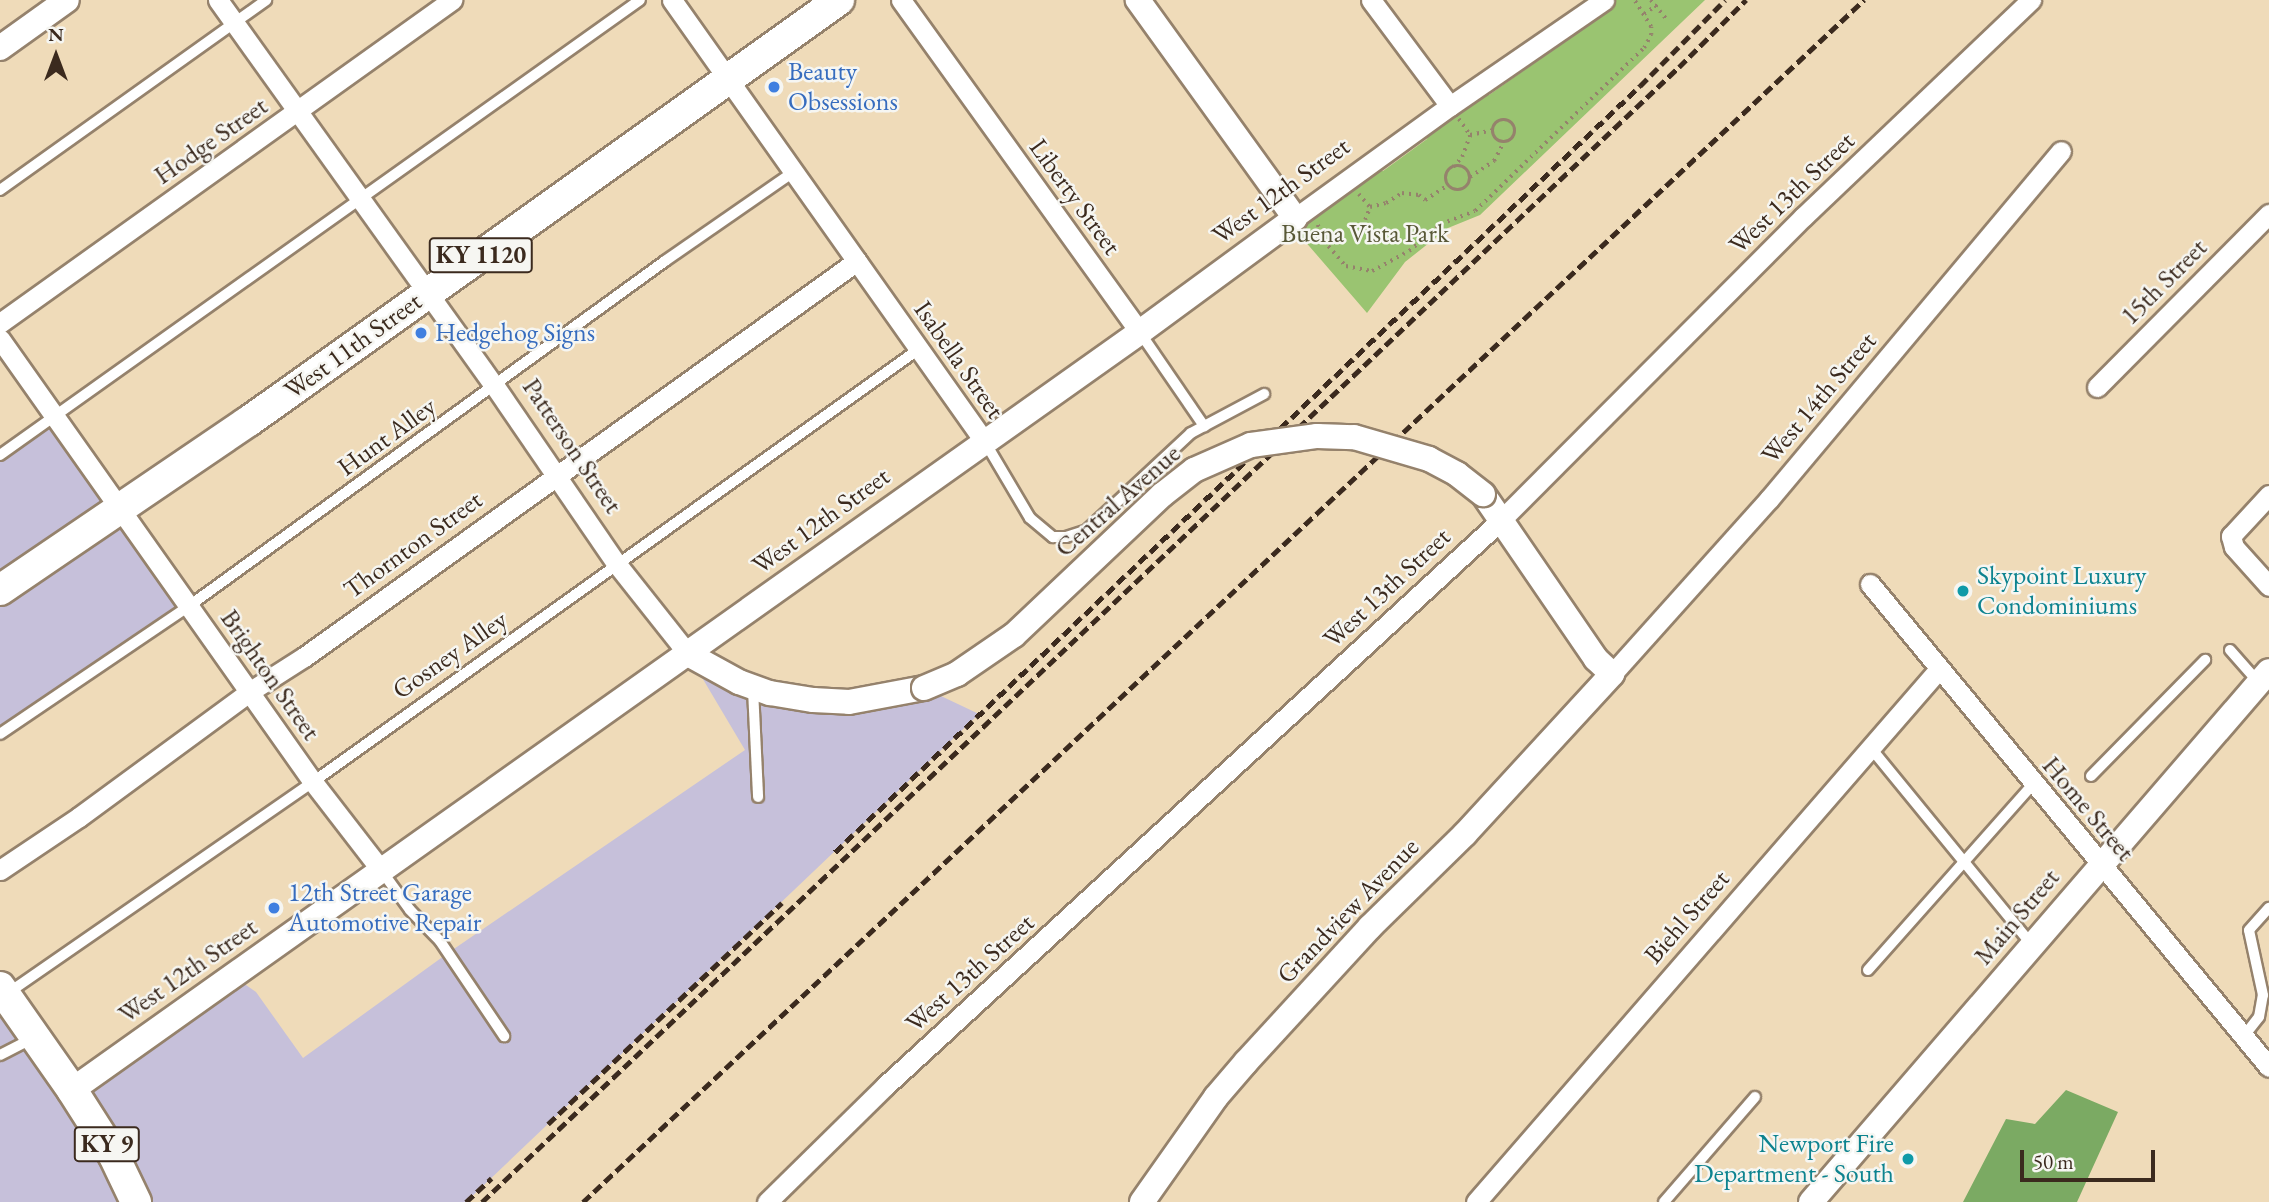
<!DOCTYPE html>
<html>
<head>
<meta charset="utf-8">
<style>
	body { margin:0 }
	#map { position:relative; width:2269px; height:1202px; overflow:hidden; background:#efdbb9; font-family:"EB Garamond",serif }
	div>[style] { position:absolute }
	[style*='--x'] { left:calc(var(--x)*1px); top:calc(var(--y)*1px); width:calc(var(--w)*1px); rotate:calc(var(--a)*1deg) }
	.industrial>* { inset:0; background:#c6c0da }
	.green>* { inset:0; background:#9ac471 }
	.forest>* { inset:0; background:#7baa63 }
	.path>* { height:3.5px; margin-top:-1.75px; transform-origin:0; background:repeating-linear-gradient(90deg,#95826c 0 2px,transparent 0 7px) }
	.path>.ring { margin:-1.75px; padding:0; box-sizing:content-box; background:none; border:3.5px solid #95826c; border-radius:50% }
	.roads { filter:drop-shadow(2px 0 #95826c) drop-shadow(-2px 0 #95826c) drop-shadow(0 2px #95826c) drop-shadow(0 -2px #95826c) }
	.service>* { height:10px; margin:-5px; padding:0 5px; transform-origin:5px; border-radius:5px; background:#fff }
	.minor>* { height:19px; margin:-9.5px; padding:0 9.5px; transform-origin:9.5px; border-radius:9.5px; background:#fff }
	.tertiary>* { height:24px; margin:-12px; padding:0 12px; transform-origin:12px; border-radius:12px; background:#fff }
	.primary>* { height:30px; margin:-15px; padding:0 15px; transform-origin:15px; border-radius:15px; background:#fff }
	.rail>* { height:5px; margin-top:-2.5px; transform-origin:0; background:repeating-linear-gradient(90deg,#3b2a1e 0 10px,transparent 0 15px) }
	.bridges { filter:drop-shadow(2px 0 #95826c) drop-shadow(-2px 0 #95826c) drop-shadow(0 2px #95826c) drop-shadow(0 -2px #95826c) }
	.tertiary-bridge>* { height:24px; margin:-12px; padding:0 12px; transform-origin:12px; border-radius:12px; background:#fff }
	.dots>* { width:19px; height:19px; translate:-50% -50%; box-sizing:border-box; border:4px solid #f6f6f2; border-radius:50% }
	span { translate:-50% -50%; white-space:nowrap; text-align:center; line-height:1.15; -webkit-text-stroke:5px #f6f6f2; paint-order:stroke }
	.shield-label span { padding:2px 5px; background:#f6f6f2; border:2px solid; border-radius:5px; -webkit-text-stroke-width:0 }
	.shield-label { font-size:24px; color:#3b2a1e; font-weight:700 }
	.shop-label { font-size:26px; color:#366cbe }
	.left { translate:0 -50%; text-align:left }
	.street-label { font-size:26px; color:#3b2a1e }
	.park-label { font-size:26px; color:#585837 }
	.culture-label { font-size:26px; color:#0d838f }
	.right { translate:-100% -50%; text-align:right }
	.north { position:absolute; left:21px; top:21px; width:70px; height:70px; -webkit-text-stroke:5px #f6f6f2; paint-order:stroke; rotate:0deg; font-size:19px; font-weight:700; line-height:28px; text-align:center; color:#3b2a1e }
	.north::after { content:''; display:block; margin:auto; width:24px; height:32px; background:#3b2a1e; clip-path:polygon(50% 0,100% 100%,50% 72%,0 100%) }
	.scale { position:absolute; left:2020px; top:1150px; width:135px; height:32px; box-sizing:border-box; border:4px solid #3b2a1e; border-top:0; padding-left:9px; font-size:21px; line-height:24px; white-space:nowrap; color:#3b2a1e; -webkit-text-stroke:5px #f6f6f2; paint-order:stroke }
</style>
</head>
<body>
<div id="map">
	<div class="industrial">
		<div style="clip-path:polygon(54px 416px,189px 606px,0 734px,0 455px)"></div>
		<div style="clip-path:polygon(688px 654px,771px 693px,924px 688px,979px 714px,466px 1202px,0 1202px,0 987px,72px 1089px,233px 976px,256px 992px,303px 1058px,448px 953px,745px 750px)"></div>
	</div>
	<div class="green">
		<div style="clip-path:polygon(1611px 0,1705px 0,1480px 215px,1448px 228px,1405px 262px,1367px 313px,1297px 232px,1313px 210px,1372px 170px,1383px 171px,1427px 139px,1430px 128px,1478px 94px,1489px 95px,1578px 32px,1581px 22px)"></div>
	</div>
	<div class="forest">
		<div style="clip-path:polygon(2066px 1090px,2118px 1112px,2077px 1202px,1963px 1202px,2006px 1119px,2035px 1124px)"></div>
	</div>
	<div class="path">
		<div style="--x:1651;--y:0;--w:26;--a:51"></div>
		<div style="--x:1644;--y:14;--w:16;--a:-35"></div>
		<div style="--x:1459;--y:119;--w:19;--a:55"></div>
		<div class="ring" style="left:1493px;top:120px;width:18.5px;height:18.5px"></div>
		<div class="ring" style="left:1446px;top:166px;width:20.5px;height:20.5px"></div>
		<div style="--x:1453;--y:167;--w:13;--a:-48"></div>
		<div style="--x:1462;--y:157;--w:23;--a:-70"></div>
		<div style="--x:1470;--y:135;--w:24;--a:-12"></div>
		<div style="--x:1470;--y:177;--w:29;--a:-34"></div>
		<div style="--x:1494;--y:161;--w:20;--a:-63"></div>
		<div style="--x:1359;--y:194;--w:17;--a:50"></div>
		<div style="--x:1318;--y:225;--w:17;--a:69"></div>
		<div style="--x:1324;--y:241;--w:33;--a:49"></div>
		<div style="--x:1346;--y:266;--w:26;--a:11"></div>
		<div style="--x:1372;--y:271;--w:42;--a:-28.4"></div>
		<div style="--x:1409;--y:251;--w:42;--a:-40.2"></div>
		<div style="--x:1441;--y:224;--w:36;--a:-21"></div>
		<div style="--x:1475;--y:211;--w:235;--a:-44"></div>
		<div style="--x:1644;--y:48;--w:15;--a:-62"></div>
		<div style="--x:1651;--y:35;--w:8;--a:-90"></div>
		<div style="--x:1651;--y:27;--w:32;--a:-122"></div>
		<div style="--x:1388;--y:229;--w:13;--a:151"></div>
		<div style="--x:1377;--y:235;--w:7;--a:-153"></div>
		<div style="--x:1371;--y:232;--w:13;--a:-117"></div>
		<div style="--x:1365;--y:220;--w:14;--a:-69"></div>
		<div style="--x:1370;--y:207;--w:16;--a:-14"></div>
		<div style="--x:1386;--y:203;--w:19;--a:-32"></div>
		<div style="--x:1402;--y:193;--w:17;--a:7"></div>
		<div style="--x:1419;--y:195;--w:8;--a:40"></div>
		<div style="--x:1425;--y:200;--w:27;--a:-33"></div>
	</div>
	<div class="roads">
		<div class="service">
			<div style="--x:0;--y:190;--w:327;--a:-35.5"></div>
			<div style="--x:1141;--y:334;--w:112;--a:55.6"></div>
			<div style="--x:985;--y:442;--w:88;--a:59.4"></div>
			<div style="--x:1030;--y:518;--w:30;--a:40"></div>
			<div style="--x:1053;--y:537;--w:13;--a:0"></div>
			<div style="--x:1066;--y:537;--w:22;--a:-18"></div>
			<div style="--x:1087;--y:530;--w:142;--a:-43"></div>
			<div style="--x:1191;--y:433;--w:83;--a:-28.1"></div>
			<div style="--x:0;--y:455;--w:785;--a:-35.41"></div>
			<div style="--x:2230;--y:650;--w:44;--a:48.7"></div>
			<div style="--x:753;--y:689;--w:108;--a:87.3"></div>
			<div style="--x:0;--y:734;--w:228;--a:-34.1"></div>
			<div style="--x:189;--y:606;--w:588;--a:-35.93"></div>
			<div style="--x:665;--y:261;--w:158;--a:-34.7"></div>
			<div style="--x:1870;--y:747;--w:256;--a:50.7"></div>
			<div style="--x:2091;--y:776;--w:163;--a:-45.5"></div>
			<div style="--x:381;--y:870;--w:49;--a:54.1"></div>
			<div style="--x:410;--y:910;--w:43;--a:45.9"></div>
			<div style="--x:440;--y:941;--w:115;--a:56"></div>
			<div style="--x:1868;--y:970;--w:249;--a:-48.4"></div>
			<div style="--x:8;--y:993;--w:371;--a:-34.7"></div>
			<div style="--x:313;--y:782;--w:745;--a:-35.55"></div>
			<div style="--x:2244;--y:1036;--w:24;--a:-52"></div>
			<div style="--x:2259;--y:1017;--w:22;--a:-80"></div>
			<div style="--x:2263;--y:995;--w:66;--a:-102.2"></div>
			<div style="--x:2249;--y:930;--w:30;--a:-48"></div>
			<div style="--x:0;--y:1055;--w:36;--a:-27"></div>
			<div style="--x:1664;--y:1202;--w:139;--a:-49.1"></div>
		</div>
		<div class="minor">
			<div style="--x:218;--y:0;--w:474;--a:54.4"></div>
			<div style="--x:494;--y:385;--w:216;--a:55.6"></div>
			<div style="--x:616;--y:563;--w:116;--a:51.6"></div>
			<div style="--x:672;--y:0;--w:540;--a:54.72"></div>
			<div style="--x:901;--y:0;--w:409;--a:54.3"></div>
			<div style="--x:1371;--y:0;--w:132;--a:53.3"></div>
			<div style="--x:1295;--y:218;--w:191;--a:-35.9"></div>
			<div style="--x:1450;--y:106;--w:187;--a:-34.5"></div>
			<div style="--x:0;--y:323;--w:556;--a:-35.55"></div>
			<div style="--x:0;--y:339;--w:542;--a:54.76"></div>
			<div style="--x:313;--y:782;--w:111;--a:52.3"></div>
			<div style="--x:2097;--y:387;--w:244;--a:-45.2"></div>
			<div style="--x:2269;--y:495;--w:56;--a:132.8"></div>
			<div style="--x:2231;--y:536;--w:11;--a:75"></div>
			<div style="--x:2234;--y:547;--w:52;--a:48.1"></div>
			<div style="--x:1870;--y:584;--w:626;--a:50.44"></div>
			<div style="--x:1612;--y:674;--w:235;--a:-48.1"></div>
			<div style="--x:1769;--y:499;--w:454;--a:-50"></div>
			<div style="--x:0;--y:870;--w:95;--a:-33.9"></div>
			<div style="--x:79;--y:817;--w:211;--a:-36.3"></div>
			<div style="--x:249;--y:692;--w:65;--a:-32.5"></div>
			<div style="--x:304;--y:657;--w:680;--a:-35.61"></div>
			<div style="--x:767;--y:1202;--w:165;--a:-44.5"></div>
			<div style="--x:885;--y:1086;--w:837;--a:-42.58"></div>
			<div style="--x:1501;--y:520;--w:428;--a:-45.1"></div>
			<div style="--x:1803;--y:217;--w:315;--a:-43.6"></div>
			<div style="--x:1476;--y:1202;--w:706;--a:-49.02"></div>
		</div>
		<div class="tertiary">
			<div style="--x:0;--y:48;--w:82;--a:-35.6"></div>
			<div style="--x:688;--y:654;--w:58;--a:28.8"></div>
			<div style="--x:739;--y:682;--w:33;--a:20"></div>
			<div style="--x:770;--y:693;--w:44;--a:9.2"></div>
			<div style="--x:813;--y:700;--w:36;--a:3"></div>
			<div style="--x:849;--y:702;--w:76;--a:-10.6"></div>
			<div style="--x:72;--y:1090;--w:1310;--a:-35.36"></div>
			<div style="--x:1140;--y:332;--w:192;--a:-36.3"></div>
			<div style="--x:1295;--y:218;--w:269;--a:-125.8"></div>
			<div style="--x:1142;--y:1202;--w:128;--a:-54.8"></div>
			<div style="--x:1216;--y:1097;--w:46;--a:-49.4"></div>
			<div style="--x:1246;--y:1062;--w:183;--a:-47.4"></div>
			<div style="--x:1370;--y:927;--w:132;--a:-44.4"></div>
			<div style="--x:1464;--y:835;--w:219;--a:-47.4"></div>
			<div style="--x:1612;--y:674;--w:22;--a:-137"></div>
			<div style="--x:1596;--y:659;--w:200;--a:-124.4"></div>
			<div style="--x:1811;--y:1202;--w:701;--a:-49.22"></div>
		</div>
		<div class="primary">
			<div style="--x:0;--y:590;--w:301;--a:-34.2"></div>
			<div style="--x:249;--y:421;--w:725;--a:-35.51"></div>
			<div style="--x:0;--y:987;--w:126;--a:55"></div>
			<div style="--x:72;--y:1090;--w:78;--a:57.5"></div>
			<div style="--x:114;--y:1156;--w:51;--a:64.4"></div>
		</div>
	</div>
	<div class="rail">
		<div style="--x:835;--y:852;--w:1111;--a:-43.58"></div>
		<div style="--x:1640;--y:86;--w:121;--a:-45.3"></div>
		<div style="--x:548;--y:1124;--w:322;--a:-43.4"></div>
		<div style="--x:466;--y:1202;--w:35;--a:-43"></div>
		<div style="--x:482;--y:1202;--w:1650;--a:-43.48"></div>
		<div style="--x:1679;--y:67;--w:95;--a:-45"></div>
		<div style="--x:583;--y:1202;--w:1757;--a:-43.18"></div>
	</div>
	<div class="bridges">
		<div class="tertiary-bridge">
			<div style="--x:924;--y:688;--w:36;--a:-23"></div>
			<div style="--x:957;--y:674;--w:69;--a:-34.4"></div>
			<div style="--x:1014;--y:635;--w:204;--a:-43.4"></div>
			<div style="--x:1162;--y:495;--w:41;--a:-38"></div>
			<div style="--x:1194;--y:470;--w:62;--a:-23.7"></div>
			<div style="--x:1251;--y:445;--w:67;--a:-7.8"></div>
			<div style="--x:1317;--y:436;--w:37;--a:2"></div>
			<div style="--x:1354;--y:437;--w:78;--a:16.3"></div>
			<div style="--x:1429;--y:459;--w:32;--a:28"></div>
			<div style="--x:1457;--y:474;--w:33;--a:38"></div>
		</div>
	</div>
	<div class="dots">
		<div style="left:774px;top:87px;background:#3f7fe0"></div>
		<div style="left:421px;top:333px;background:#3f7fe0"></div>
		<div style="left:1963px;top:591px;background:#0f9aa8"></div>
		<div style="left:274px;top:908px;background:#3f7fe0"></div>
		<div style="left:1908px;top:1159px;background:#0f9aa8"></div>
	</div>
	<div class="shield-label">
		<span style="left:481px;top:255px">KY 1120</span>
		<span style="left:107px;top:1144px">KY 9</span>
	</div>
	<div class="shop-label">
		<span class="left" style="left:788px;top:87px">Beauty<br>Obsessions</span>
		<span class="left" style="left:435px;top:333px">Hedgehog Signs</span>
		<span class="left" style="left:288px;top:908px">12th Street Garage<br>Automotive Repair</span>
	</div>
	<div class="street-label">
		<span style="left:211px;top:141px;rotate:-35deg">Hodge Street</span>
		<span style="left:1281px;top:191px;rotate:-36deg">West 12th Street</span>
		<span style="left:1792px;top:193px;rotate:-44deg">West 13th Street</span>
		<span style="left:1075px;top:197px;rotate:54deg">Liberty Street</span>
		<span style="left:2164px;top:282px;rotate:-45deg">15th Street</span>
		<span style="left:353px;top:346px;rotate:-36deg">West 11th Street</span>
		<span style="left:959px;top:360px;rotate:55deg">Isabella Street</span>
		<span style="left:1819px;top:398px;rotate:-50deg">West 14th Street</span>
		<span style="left:387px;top:437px;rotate:-36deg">Hunt Alley</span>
		<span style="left:572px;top:446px;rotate:56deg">Patterson Street</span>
		<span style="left:1118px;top:501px;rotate:-41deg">Central Avenue</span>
		<span style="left:821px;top:521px;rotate:-36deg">West 12th Street</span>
		<span style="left:413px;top:545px;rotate:-36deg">Thornton Street</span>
		<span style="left:1387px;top:588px;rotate:-43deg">West 13th Street</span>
		<span style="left:450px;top:655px;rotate:-35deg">Gosney Alley</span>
		<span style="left:270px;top:675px;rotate:55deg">Brighton Street</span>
		<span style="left:2088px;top:809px;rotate:50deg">Home Street</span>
		<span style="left:1348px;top:911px;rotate:-46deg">Grandview Avenue</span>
		<span style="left:1687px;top:917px;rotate:-49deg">Biehl Street</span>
		<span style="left:2017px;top:917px;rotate:-50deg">Main Street</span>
		<span style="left:188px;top:971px;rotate:-35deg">West 12th Street</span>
		<span style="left:970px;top:973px;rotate:-42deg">West 13th Street</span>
	</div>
	<div class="park-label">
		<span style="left:1365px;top:234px">Buena Vista Park</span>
	</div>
	<div class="culture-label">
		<span class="left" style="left:1977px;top:591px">Skypoint Luxury<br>Condominiums</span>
		<span class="right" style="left:1894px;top:1159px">Newport Fire<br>Department - South</span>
	</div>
	<div class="north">N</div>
	<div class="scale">50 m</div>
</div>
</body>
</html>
